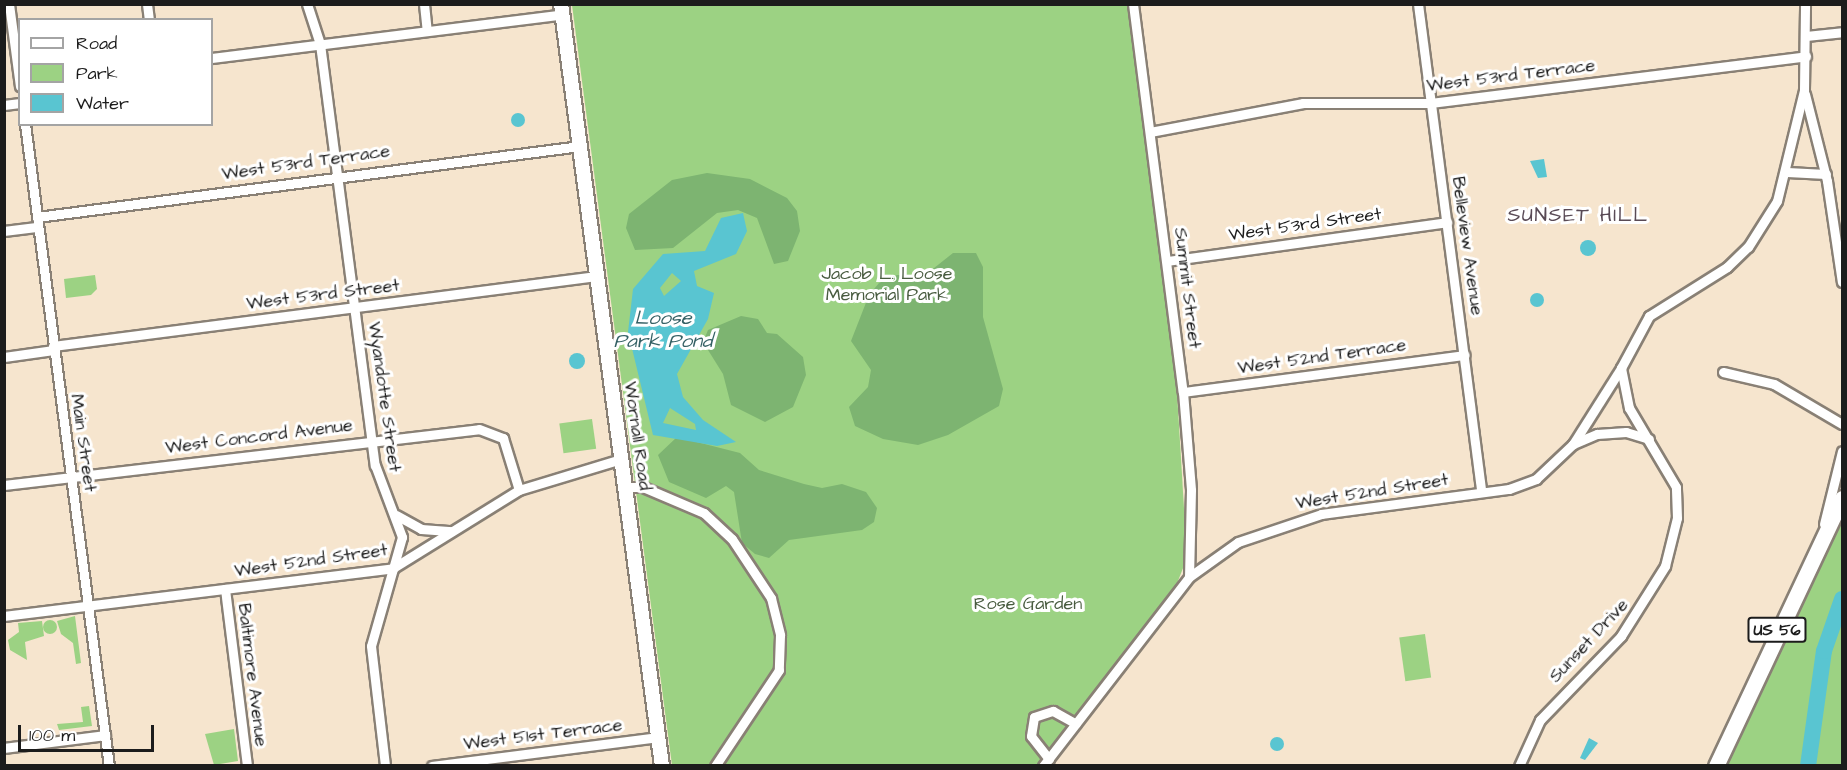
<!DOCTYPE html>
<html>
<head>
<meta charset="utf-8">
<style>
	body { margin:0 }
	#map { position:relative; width:1847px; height:770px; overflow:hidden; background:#f6e5ce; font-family:"Architects Daughter",sans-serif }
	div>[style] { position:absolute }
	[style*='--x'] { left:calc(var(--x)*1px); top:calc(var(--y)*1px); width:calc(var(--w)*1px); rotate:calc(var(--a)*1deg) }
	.green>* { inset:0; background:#9cd283; transform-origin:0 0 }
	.round { border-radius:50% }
	.forest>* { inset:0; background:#7db471 }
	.water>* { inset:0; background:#59c5d1 }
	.river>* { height:16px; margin:-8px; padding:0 8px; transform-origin:8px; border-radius:8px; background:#59c5d1 }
	.roads { filter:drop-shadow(2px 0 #898075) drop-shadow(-2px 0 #898075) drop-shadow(0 2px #898075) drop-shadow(0 -2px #898075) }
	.minor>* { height:9px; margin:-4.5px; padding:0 4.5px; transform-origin:4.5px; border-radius:4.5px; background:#fff }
	.secondary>* { height:14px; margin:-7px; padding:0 7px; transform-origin:7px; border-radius:7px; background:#fff }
	.trunk>* { height:15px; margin:-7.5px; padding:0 7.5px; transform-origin:7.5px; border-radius:7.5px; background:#fff }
	span { translate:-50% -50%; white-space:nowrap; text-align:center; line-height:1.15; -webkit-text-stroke:6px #fff; paint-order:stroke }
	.shield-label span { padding:2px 4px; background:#fff; border:2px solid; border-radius:4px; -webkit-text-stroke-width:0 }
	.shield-label { font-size:16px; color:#1c1c1c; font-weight:700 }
	.street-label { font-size:18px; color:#1c1c1c }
	.park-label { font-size:18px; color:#495c40 }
	.neighbourhood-label { font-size:20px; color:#594a55; letter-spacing:1.5px }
	.water-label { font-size:20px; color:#346064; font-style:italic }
	.frame { position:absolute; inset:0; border:6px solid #1c1c1c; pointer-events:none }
	.legend { position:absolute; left:18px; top:18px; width:195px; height:108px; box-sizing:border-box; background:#fff; border:2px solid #a4a4a4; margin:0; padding:8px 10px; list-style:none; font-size:18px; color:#1c1c1c }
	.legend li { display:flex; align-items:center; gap:12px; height:30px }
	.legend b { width:30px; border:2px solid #a4a4a4 }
	.scale { position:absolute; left:18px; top:725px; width:136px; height:27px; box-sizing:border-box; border:3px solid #1c1c1c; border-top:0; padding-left:8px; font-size:18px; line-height:21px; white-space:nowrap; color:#1c1c1c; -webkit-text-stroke:4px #fff; paint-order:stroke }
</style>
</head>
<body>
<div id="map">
	<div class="green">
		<div style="clip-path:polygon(572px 5px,1129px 5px,1177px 392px,1187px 558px,1174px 591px,1037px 765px,672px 765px)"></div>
		<div style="clip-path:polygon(95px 275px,97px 289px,91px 295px,66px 298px,64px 279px)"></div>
		<div style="left:592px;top:419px;width:30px;height:33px;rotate:82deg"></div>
		<div style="clip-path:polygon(1842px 511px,1842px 765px,1727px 766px,1827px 538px)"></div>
		<div style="clip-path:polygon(75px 616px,81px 663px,76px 664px,73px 643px,61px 634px,57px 621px)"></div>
		<div class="round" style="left:43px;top:620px;width:14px;height:14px"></div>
		<div style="clip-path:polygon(42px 621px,44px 636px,25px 642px,27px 660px,10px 650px,8px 640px,19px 632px,18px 623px)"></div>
		<div style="left:1425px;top:634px;width:44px;height:26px;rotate:82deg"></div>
		<div style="clip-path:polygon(89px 706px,92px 726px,59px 730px,57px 724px,83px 722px,81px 707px)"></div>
		<div style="clip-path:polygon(234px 729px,238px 761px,214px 765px,205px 734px)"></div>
	</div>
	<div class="forest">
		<div style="clip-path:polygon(707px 173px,750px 179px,787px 198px,797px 211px,800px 231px,788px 261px,774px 264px,757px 218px,738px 210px,717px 213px,673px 248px,635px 250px,626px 228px,629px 214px,672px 180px)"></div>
		<div style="clip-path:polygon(953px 253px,976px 253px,983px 267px,983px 317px,1003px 389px,999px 406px,948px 435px,918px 445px,883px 439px,855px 426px,849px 407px,868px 387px,871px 370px,851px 341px,869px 295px,879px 283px,897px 275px,924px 276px)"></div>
		<div style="clip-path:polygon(741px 316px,758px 319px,767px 333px,777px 334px,803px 357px,806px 375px,793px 407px,765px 422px,731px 405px,723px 374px,703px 342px,708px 330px)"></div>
		<div style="clip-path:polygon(677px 437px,740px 453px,759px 470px,804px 484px,822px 488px,842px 484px,866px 492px,877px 508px,874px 522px,862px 530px,789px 540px,769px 558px,755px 554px,742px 543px,734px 492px,726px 486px,706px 498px,669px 482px,658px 455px)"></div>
	</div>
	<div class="water">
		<div class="round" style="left:511px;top:113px;width:14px;height:14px"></div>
		<div style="clip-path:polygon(1544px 159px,1547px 177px,1538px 178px,1530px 161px)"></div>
		<div style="clip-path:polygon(evenodd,743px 213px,747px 231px,736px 254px,694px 271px,697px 286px,714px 293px,708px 319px,677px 374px,683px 397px,703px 420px,736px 442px,717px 446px,653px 435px,628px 332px,633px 289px,663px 254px,705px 251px,721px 218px,743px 213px,672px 273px,681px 281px,664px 296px,660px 288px,672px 273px,743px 213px,670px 408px,695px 424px,696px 430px,663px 423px,670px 408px)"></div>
		<div class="round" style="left:1580px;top:240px;width:16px;height:16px"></div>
		<div class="round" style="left:1530px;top:293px;width:14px;height:14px"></div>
		<div class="round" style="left:569px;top:353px;width:16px;height:16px"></div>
		<div class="round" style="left:1270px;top:737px;width:14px;height:14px"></div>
		<div style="clip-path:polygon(1589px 738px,1598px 743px,1585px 760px,1580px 758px)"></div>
	</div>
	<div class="river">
		<div style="--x:1808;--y:766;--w:116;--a:-82.1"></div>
		<div style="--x:1824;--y:651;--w:55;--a:-70.9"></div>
	</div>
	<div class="roads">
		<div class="minor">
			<div style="--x:9;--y:4;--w:83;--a:82.4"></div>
			<div style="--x:147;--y:4;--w:16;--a:83"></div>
			<div style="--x:307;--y:4;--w:42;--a:72"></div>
			<div style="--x:320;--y:44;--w:425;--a:82.6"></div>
			<div style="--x:375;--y:465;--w:77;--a:69.4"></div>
			<div style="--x:402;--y:537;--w:113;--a:105.9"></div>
			<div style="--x:371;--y:646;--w:121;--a:83.3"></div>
			<div style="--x:424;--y:4;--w:27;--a:84"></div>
			<div style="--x:1133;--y:4;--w:391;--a:82.7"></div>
			<div style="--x:1183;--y:392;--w:98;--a:85.3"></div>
			<div style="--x:1191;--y:490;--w:87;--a:91.3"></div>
			<div style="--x:1418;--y:4;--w:492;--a:82.6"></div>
			<div style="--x:1806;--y:36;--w:36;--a:-6"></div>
			<div style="--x:212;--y:58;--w:354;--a:-7.1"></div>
			<div style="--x:1805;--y:94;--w:90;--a:75.8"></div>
			<div style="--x:1827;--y:181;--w:102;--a:81.6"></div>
			<div style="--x:4;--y:105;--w:16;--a:-7"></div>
			<div style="--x:25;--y:124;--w:647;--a:82.55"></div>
			<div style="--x:1150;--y:132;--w:156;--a:-10.7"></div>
			<div style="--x:1303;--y:103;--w:128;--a:0"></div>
			<div style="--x:1431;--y:103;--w:378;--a:-7.1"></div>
			<div style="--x:1787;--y:172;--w:39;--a:3"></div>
			<div style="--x:37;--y:217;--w:548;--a:-7.45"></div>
			<div style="--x:4;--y:231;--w:34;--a:-7"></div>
			<div style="--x:1167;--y:261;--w:283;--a:-7.9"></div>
			<div style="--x:53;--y:346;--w:548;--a:-7.33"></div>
			<div style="--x:4;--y:357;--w:50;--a:-8"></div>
			<div style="--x:1723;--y:372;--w:52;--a:13.2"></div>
			<div style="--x:1774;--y:384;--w:79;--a:30.5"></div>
			<div style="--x:1183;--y:392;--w:284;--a:-7.5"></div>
			<div style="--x:1573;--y:444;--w:90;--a:-57.7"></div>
			<div style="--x:4;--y:485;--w:478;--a:-6.7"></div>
			<div style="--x:479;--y:429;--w:26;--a:21"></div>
			<div style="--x:503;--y:438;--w:54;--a:72.9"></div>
			<div style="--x:625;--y:487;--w:18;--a:0"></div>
			<div style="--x:643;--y:487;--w:66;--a:23.1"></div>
			<div style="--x:704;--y:513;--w:38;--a:43"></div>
			<div style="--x:732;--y:539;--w:71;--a:56.5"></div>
			<div style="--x:771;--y:598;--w:38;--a:76"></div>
			<div style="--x:780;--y:635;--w:35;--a:92"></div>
			<div style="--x:779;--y:670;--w:115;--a:123.7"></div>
			<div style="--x:396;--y:515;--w:29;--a:29"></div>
			<div style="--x:421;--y:529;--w:31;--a:4"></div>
			<div style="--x:1824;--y:524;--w:75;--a:-76.1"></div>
			<div style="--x:225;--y:589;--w:178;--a:82.9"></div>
			<div style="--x:4;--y:616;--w:392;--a:-7"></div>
			<div style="--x:393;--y:568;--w:148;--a:-31.8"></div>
			<div style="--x:519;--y:490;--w:107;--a:-16.9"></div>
			<div style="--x:4;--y:748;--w:102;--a:-7.3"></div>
			<div style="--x:1049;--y:759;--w:29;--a:-128"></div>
			<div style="--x:1031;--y:736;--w:19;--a:-81"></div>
			<div style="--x:1034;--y:717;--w:20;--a:-18"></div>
			<div style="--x:1053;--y:711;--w:26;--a:29"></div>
			<div style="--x:432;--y:766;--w:228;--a:-7.3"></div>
			<div style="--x:1043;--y:766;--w:239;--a:-52.3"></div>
			<div style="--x:1189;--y:577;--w:60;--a:-35.5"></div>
			<div style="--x:1238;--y:542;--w:88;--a:-18.6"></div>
			<div style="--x:1321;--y:514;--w:190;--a:-7.6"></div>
			<div style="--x:1509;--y:489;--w:29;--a:-20"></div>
			<div style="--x:1536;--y:479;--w:51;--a:-43.4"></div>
			<div style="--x:1573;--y:444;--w:26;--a:-23"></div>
			<div style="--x:1597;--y:434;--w:29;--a:-4"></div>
			<div style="--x:1626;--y:432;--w:24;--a:17"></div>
			<div style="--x:1519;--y:766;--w:51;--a:-65.5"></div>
			<div style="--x:1540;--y:720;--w:117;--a:-46"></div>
			<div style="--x:1621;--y:636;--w:83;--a:-57.8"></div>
			<div style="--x:1665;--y:566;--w:49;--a:-76"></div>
			<div style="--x:1677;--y:518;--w:31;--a:-92"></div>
			<div style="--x:1676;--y:487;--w:92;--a:-120.7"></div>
			<div style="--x:1629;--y:408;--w:41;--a:-101.3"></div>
			<div style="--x:1621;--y:368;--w:59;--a:-61.7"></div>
			<div style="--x:1649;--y:316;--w:92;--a:-32.1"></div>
			<div style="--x:1727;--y:267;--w:29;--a:-44"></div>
			<div style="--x:1748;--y:247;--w:54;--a:-57.8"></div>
			<div style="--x:1777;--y:201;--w:114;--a:-76.3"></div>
			<div style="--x:1804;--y:90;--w:86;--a:-89.3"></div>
		</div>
		<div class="secondary">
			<div style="--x:561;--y:4;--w:769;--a:82.45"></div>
		</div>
		<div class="trunk">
			<div style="--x:1716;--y:766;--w:296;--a:-64.8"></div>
		</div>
	</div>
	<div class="shield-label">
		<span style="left:1777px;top:630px">US 56</span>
	</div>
	<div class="street-label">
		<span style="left:1511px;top:76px;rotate:-7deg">West 53rd Terrace</span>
		<span style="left:306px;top:163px;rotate:-8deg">West 53rd Terrace</span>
		<span style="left:1305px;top:225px;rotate:-8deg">West 53rd Street</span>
		<span style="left:1467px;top:246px;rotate:82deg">Belleview Avenue</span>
		<span style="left:1187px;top:288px;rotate:83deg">Summit Street</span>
		<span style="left:323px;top:295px;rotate:-7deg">West 53rd Street</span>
		<span style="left:1322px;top:357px;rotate:-8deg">West 52nd Terrace</span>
		<span style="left:384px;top:397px;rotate:82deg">Wyandotte Street</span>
		<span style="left:637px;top:436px;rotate:82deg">Wornall Road</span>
		<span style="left:259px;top:437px;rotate:-7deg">West Concord Avenue</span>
		<span style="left:83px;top:443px;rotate:82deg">Main Street</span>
		<span style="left:1372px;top:492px;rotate:-9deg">West 52nd Street</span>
		<span style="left:311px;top:561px;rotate:-8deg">West 52nd Street</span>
		<span style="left:1589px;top:641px;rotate:-47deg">Sunset Drive</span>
		<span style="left:252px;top:675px;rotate:83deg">Baltimore Avenue</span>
		<span style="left:543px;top:735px;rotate:-7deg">West 51st Terrace</span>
	</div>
	<div class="park-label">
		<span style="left:887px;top:285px">Jacob L. Loose<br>Memorial Park</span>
		<span style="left:1028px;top:604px">Rose Garden</span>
	</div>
	<div class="neighbourhood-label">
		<span style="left:1578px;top:215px">SUNSET HILL</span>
	</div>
	<div class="water-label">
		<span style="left:663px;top:330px">Loose<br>Park Pond</span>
	</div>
	<div class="frame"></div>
	<ul class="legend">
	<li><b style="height:8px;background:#fff"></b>Road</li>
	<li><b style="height:16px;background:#9cd283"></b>Park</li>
	<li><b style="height:16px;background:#59c5d1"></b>Water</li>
	</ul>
	<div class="scale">100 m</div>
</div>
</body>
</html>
